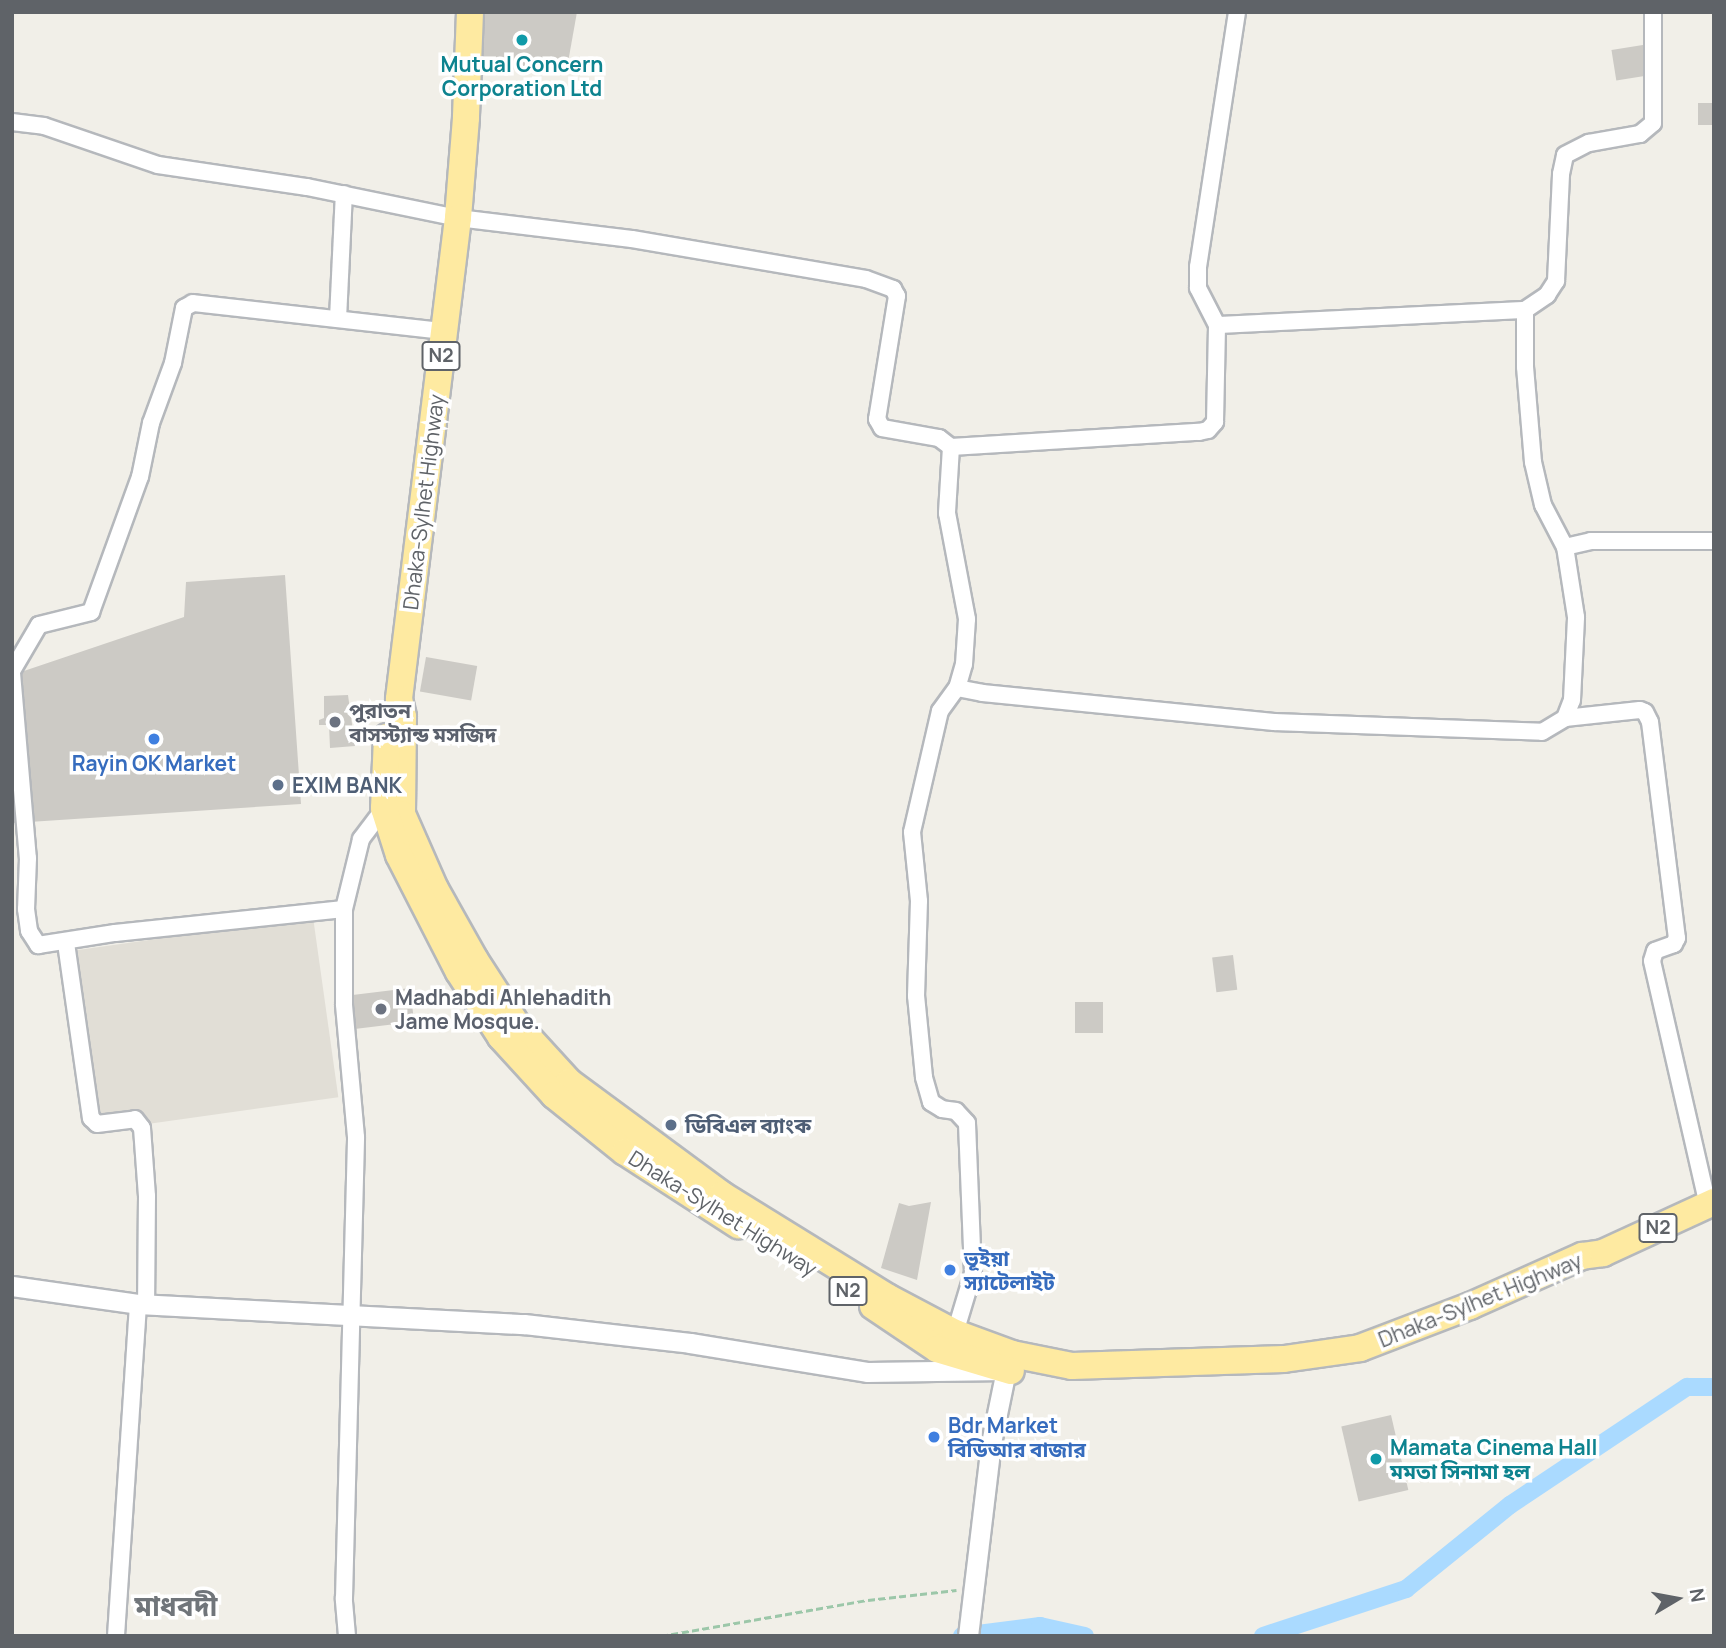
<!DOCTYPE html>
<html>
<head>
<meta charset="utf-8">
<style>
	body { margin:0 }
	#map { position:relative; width:1726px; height:1648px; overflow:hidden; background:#f1efe8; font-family:Manrope,"Noto Sans Bengali",sans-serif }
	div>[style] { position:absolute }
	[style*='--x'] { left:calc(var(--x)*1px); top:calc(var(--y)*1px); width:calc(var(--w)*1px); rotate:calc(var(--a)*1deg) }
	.education>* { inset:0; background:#e1ded6; transform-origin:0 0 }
	.canal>* { height:18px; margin:-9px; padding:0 9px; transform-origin:9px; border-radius:9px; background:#aadaff }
	.building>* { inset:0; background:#cccac5; transform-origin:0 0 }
	.path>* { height:2.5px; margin-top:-1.25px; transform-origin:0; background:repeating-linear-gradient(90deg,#9cc7a9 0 7px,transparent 0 10.5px) }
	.roads { filter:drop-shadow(2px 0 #b5b8bc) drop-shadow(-2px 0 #b5b8bc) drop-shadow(0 2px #b5b8bc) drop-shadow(0 -2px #b5b8bc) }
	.minor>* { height:16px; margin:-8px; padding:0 8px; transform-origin:8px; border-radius:8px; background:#fff }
	.tertiary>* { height:19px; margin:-9.5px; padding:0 9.5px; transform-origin:9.5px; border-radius:9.5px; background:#fff }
	.trunk>* { height:26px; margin:-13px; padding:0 13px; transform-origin:13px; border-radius:13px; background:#feeaa1 }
	.dots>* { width:19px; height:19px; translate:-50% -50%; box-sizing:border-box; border:4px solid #fff; border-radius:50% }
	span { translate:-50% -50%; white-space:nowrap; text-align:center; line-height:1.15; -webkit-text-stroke:7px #fff; paint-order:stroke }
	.shield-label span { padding:2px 5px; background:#fff; border:2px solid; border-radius:5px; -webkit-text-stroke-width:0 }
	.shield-label { font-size:19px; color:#5f6368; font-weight:700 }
	.culture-label { font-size:21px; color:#0d838f; font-weight:700 }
	.left { translate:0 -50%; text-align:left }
	.street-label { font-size:21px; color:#5f6368 }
	.worship-label { font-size:21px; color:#5b616d; font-weight:700 }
	.shop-label { font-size:21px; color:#366cbe; font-weight:700 }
	.service-label { font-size:21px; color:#4e5e75; font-weight:700 }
	.district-label { font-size:28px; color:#70757a; font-weight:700 }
	.frame { position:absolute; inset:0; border:14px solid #5f6368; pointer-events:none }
	.north { position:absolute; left:1642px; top:1564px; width:70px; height:70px; -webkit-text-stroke:5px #fff; paint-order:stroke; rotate:80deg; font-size:19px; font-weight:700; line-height:28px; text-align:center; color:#5f6368 }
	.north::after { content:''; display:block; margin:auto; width:24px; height:32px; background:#5f6368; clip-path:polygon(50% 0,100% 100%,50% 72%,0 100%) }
</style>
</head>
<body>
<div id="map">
	<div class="education">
		<div style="left:313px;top:917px;width:182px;height:250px;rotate:82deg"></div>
	</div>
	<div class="canal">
		<div style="--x:962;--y:1636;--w:79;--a:-7.3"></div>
		<div style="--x:1040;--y:1626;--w:46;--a:12.5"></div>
		<div style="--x:1263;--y:1636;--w:151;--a:-18.2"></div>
		<div style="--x:1406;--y:1589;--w:134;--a:-38.9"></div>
		<div style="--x:1510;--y:1505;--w:213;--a:-33.7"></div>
		<div style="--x:1687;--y:1387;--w:27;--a:0"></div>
	</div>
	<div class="building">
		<div style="clip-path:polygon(474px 12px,577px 12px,567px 68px,469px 71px)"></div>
		<div style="left:1649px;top:44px;width:31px;height:38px;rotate:81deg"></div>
		<div style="left:1698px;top:103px;width:16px;height:22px"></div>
		<div style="clip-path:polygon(285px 575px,301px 804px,14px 823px,12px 675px,184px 617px,186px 582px)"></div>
		<div style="left:426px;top:657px;width:52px;height:35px;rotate:10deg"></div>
		<div style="clip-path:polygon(348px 695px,355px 746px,330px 748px,329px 725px,319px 725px,319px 720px,324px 718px,324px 696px)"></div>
		<div style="left:1233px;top:955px;width:35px;height:21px;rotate:83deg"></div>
		<div style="left:410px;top:988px;width:34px;height:62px;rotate:83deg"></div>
		<div style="left:1103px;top:1002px;width:31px;height:28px;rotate:90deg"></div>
		<div style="clip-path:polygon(931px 1202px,917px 1280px,881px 1268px,899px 1203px,909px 1206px)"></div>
		<div style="left:1391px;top:1415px;width:77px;height:51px;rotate:77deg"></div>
	</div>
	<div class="path">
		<div style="--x:661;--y:1636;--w:210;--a:-9.9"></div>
		<div style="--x:868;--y:1600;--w:89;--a:-6.5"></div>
	</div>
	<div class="roads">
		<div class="minor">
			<div style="--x:12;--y:122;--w:32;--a:7"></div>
			<div style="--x:44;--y:126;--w:120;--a:18.9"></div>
			<div style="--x:158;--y:165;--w:151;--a:8.4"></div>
			<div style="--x:307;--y:187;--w:154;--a:11.6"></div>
			<div style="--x:458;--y:218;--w:175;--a:6.9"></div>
			<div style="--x:632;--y:239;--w:237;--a:9.7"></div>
			<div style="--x:866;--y:279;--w:29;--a:20"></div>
			<div style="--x:893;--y:289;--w:8;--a:60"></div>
			<div style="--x:897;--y:296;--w:125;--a:99.2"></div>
			<div style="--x:877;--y:419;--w:10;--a:61"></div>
			<div style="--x:882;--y:428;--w:58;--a:10"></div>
			<div style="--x:939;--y:438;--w:15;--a:37"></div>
			<div style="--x:951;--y:447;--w:248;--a:-3.5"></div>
			<div style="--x:1199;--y:432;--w:9;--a:-13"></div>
			<div style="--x:1208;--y:430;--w:11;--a:-49"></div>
			<div style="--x:1215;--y:422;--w:97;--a:-88.8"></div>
			<div style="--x:1217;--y:325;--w:42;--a:-117.2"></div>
			<div style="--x:1198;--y:288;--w:21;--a:-90"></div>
			<div style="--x:1198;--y:267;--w:258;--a:-81.3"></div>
			<div style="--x:338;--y:319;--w:125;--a:-87.3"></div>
			<div style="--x:1217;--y:325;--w:308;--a:-2.8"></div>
			<div style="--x:951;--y:447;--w:66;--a:93.5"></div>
			<div style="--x:947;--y:513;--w:108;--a:79.3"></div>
			<div style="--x:967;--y:619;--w:45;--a:93.8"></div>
			<div style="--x:964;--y:664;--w:25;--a:106"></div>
			<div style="--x:1565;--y:547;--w:27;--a:-13"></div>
			<div style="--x:1591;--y:541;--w:123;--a:0"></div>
			<div style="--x:12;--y:671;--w:53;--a:-59.6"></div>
			<div style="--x:39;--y:625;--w:54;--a:-14"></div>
			<div style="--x:91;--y:612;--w:144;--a:-70.1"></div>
			<div style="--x:140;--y:477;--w:55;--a:-78.5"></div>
			<div style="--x:151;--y:423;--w:64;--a:-69.9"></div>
			<div style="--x:173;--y:363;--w:56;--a:-78.7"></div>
			<div style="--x:184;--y:308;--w:10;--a:-29"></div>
			<div style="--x:193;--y:303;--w:253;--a:6.4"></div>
			<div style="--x:12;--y:673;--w:186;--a:85.1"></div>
			<div style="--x:28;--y:858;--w:51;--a:92.2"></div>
			<div style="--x:26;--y:909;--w:22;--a:82"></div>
			<div style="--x:29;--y:931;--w:17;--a:57"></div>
			<div style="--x:38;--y:945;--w:78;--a:-8.9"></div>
			<div style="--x:115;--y:933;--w:230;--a:-6"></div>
			<div style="--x:1565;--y:718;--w:75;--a:-6.1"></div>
			<div style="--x:1640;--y:710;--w:5;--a:22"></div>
			<div style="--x:1645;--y:712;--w:11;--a:63"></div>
			<div style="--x:1650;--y:722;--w:218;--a:82.9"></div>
			<div style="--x:1677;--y:938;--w:7;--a:117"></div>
			<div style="--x:1674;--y:944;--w:20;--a:160"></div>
			<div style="--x:1655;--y:951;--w:10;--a:107"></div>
			<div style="--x:1652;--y:961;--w:250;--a:77.1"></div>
			<div style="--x:66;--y:943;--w:177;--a:81.9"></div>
			<div style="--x:91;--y:1118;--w:8;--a:45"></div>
			<div style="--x:97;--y:1124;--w:38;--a:-7"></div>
			<div style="--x:135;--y:1119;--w:11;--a:52"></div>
			<div style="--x:142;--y:1128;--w:68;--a:85.8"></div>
			<div style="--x:147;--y:1196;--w:108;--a:90.5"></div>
			<div style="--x:955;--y:1333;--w:63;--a:-73.3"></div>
			<div style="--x:973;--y:1273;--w:150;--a:-92.3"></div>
			<div style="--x:967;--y:1123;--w:16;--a:-133"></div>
			<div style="--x:956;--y:1111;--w:14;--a:-172"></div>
			<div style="--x:942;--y:1109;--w:13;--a:-148"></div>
			<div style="--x:931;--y:1102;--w:26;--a:-106"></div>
			<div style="--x:924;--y:1077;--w:81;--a:-95.6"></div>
			<div style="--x:916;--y:996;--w:95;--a:-88.2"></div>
			<div style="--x:919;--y:901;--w:69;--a:-95.8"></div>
			<div style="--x:912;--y:832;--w:124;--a:-77"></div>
			<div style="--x:940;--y:711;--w:29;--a:-54"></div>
			<div style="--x:957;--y:688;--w:26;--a:11"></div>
			<div style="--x:983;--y:693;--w:292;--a:5.7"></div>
			<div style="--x:1274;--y:722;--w:268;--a:2.1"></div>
			<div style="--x:1542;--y:732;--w:27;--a:-31"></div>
			<div style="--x:1565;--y:718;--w:19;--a:-69"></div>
			<div style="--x:1572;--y:700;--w:83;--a:-87.2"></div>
			<div style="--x:1576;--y:617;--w:71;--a:-98.9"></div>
			<div style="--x:1565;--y:547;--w:47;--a:-117.6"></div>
			<div style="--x:1543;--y:505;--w:44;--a:-103.1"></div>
			<div style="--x:1533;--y:462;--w:95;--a:-94.8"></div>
			<div style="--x:1525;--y:367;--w:57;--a:-90"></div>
			<div style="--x:1525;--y:310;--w:27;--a:-34"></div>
			<div style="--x:1547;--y:295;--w:17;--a:-57"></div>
			<div style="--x:1556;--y:281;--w:107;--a:-87.3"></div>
			<div style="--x:1561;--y:174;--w:19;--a:-78"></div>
			<div style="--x:1565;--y:155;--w:27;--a:-27"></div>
			<div style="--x:1589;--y:143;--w:52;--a:-10"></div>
			<div style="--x:1640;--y:134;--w:17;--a:-40"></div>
			<div style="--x:1653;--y:123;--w:111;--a:-90"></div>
			<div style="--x:116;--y:1636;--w:333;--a:-86.2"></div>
			<div style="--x:347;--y:1636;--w:38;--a:-95"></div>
			<div style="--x:344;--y:1598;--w:461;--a:-88.5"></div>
			<div style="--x:356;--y:1137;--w:134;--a:-95.2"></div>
			<div style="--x:344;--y:1004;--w:95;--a:-90"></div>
			<div style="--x:344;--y:909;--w:72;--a:-76.3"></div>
			<div style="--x:361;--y:839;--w:39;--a:-53"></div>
		</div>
		<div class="tertiary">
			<div style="--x:12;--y:1286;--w:127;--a:8.1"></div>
			<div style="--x:138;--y:1304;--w:387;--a:3"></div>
			<div style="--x:524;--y:1324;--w:167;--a:6.5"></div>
			<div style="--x:690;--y:1343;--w:179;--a:9.3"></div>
			<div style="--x:867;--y:1372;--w:139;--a:-0.8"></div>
			<div style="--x:1006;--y:1370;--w:75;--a:101.6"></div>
			<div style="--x:991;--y:1443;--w:194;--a:96.8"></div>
		</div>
		<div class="trunk">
			<div style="--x:470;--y:12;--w:106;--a:92.2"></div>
			<div style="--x:466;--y:118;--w:100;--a:94.6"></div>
			<div style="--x:458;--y:218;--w:485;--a:97"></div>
			<div style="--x:399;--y:699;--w:18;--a:77"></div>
			<div style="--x:403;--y:717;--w:97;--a:90.6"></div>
			<div style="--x:402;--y:814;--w:82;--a:66.3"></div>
			<div style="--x:435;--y:889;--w:81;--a:60.6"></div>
			<div style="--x:475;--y:960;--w:77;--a:57.1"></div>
			<div style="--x:517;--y:1025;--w:77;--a:47.6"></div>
			<div style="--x:569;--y:1082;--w:190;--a:36.4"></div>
			<div style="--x:722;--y:1195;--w:194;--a:31.7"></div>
			<div style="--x:887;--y:1297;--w:77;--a:27.9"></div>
			<div style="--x:955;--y:1333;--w:61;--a:20.2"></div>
			<div style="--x:1012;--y:1354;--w:61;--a:11.3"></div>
			<div style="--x:1072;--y:1366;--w:212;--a:-1.9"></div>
			<div style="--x:1284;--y:1359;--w:77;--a:-8.2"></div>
			<div style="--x:1360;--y:1348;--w:118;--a:-20.9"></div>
			<div style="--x:1470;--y:1306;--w:123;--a:-24.1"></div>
			<div style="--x:1582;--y:1256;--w:21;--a:-8"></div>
			<div style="--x:1603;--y:1253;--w:122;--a:-24.7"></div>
			<div style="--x:387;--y:737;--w:71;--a:92.4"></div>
			<div style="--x:384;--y:808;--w:49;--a:72.3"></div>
			<div style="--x:399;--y:855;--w:131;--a:62.9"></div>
			<div style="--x:459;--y:972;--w:77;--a:57.1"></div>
			<div style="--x:501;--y:1037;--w:79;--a:47.6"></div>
			<div style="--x:554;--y:1095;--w:91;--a:38.8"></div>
			<div style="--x:625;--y:1152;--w:135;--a:32.9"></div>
			<div style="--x:873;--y:1306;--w:77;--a:33.9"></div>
			<div style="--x:937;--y:1349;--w:77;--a:16.6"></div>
		</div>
	</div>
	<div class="dots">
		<div style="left:522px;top:40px;background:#0f9aa8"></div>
		<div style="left:335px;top:722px;background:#6b7280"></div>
		<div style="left:154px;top:739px;background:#3f7fe0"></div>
		<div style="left:278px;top:785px;background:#5c6f8a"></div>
		<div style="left:381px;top:1009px;background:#6b7280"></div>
		<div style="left:671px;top:1125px;background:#5c6f8a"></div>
		<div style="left:950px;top:1270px;background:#3f7fe0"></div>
		<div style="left:934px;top:1437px;background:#3f7fe0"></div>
		<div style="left:1376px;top:1459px;background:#0f9aa8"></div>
	</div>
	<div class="shield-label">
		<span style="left:441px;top:356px">N2</span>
		<span style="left:1658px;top:1228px">N2</span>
		<span style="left:848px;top:1291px">N2</span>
	</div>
	<div class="culture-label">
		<span style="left:522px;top:76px">Mutual Concern<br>Corporation Ltd</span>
		<span class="left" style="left:1390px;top:1459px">Mamata Cinema Hall<br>মমতা সিনামা হল</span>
	</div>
	<div class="street-label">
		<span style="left:423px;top:502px;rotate:-83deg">Dhaka-Sylhet Highway</span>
		<span style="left:723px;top:1213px;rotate:32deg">Dhaka-Sylhet Highway</span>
		<span style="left:1480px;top:1300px;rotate:-22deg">Dhaka-Sylhet Highway</span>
	</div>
	<div class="worship-label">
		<span class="left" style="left:349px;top:722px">পুরাতন<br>বাসস্ট্যান্ড মসজিদ</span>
		<span class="left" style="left:395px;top:1009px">Madhabdi Ahlehadith<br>Jame Mosque.</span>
	</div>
	<div class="shop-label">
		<span style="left:154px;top:763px">Rayin OK Market</span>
		<span class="left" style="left:964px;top:1270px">ভূইয়া<br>স্যাটেলাইট</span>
		<span class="left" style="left:948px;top:1437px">Bdr Market<br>বিডিআর বাজার</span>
	</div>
	<div class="service-label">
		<span class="left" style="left:292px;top:785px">EXIM BANK</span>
		<span class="left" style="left:685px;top:1125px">ডিবিএল ব্যাংক</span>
	</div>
	<div class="district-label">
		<span style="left:176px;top:1605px">মাধবদী</span>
	</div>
	<div class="frame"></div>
	<div class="north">N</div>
</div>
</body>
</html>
